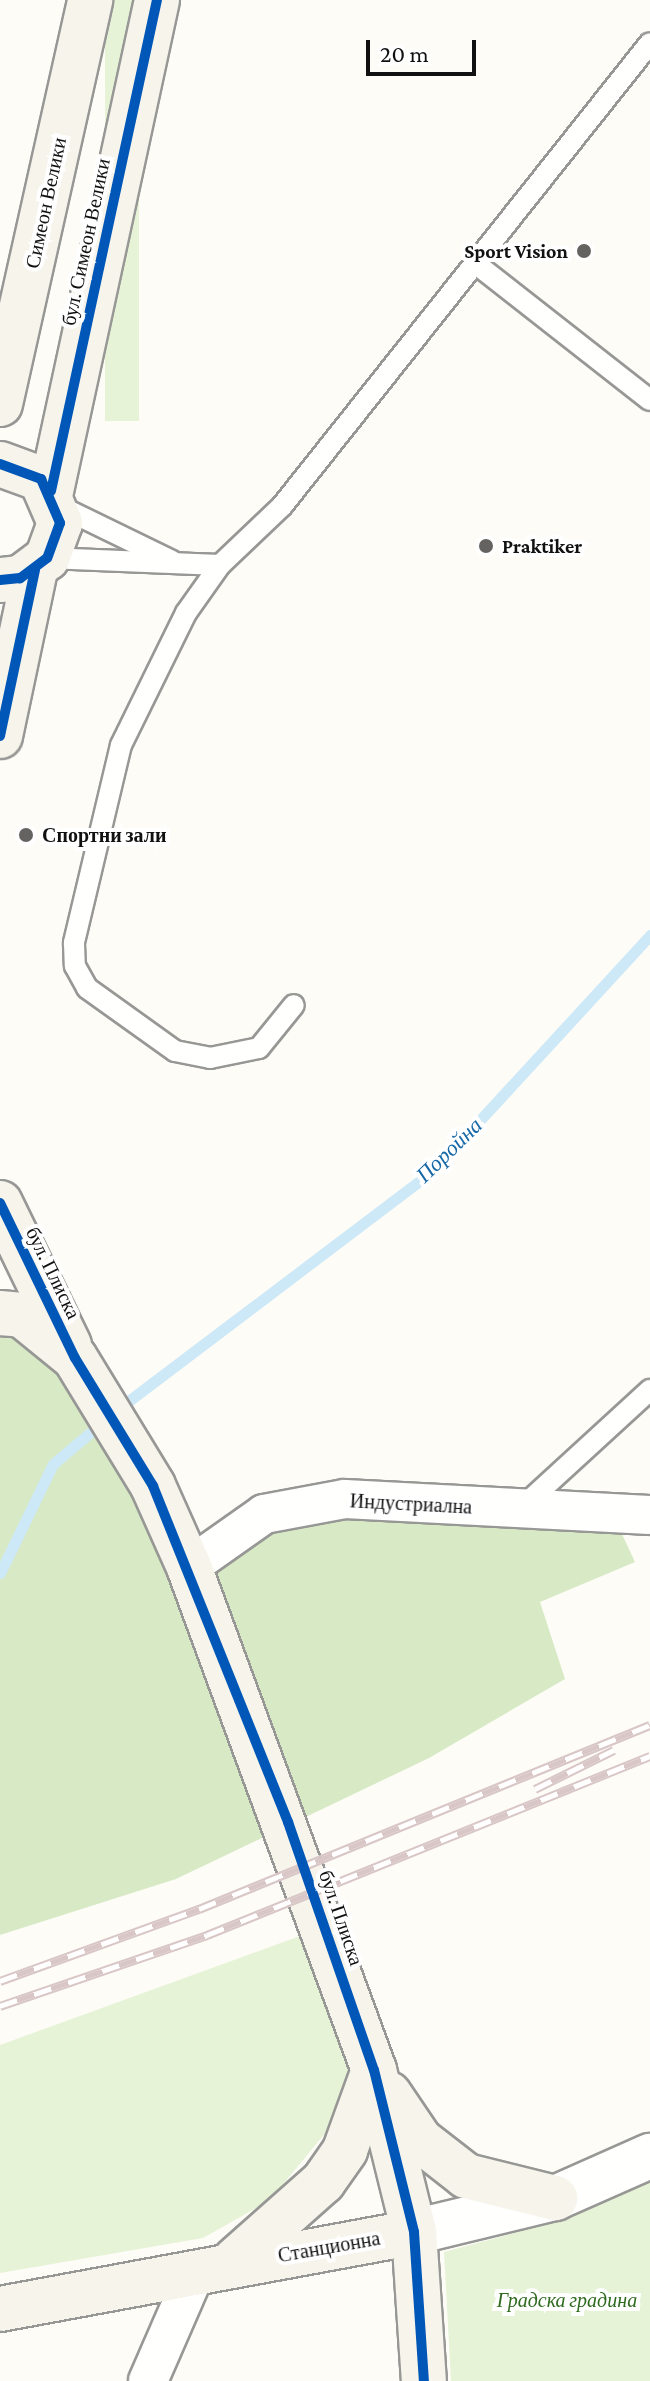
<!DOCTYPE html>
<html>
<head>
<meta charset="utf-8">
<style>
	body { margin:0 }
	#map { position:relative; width:650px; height:2381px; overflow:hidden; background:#fdfcf7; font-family:"Crimson Pro",serif }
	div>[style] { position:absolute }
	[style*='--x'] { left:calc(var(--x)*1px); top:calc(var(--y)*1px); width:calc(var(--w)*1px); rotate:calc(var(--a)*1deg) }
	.green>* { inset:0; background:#e7f3d7; transform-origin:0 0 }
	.forest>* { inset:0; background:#d8eac5 }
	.stream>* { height:11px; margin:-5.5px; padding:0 5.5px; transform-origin:5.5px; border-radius:5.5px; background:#cde8f7 }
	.roads { filter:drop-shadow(2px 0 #979795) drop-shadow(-2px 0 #979795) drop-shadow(0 2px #979795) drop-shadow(0 -2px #979795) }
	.service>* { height:20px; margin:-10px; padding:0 10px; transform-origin:10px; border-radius:10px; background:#fffffe }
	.minor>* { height:38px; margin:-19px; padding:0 19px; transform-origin:19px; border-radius:19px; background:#fffffe }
	.tertiary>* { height:44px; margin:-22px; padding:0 22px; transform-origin:22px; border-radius:22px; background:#fffffe }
	.secondary>* { height:44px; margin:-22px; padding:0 22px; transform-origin:22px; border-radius:22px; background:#f6f4eb }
	.rail>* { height:9px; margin-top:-4.5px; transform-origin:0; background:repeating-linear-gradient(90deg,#fff 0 18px,#d9c6c7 0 36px); box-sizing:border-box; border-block:2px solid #d9c6c7 }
	.cycleway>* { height:10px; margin:-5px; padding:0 5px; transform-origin:5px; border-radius:5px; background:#0057b8 }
	.dots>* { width:22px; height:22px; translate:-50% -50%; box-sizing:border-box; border:4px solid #fff; border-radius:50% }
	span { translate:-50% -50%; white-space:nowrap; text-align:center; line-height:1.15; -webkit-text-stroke:8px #fff; paint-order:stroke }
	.street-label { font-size:20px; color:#111 }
	.poi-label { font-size:20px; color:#111; font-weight:700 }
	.right { translate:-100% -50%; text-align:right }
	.left { translate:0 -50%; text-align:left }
	.park-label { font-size:20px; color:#2f6b1f; font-style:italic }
	.water-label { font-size:22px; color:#1768a6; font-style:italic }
	.scale { position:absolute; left:366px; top:40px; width:110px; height:36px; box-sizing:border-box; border:4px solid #111; border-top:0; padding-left:10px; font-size:24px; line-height:28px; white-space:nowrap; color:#111; -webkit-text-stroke:6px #fff; paint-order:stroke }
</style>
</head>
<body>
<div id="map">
	<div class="green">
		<div style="left:105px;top:0;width:34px;height:421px"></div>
		<div style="clip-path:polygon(300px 1936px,349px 2067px,332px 2125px,270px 2200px,203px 2238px,0 2273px,0 2045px)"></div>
		<div style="clip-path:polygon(650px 2175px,650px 2381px,451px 2381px,444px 2252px,518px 2232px)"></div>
	</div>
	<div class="forest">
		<div style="clip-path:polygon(0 1313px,22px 1315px,189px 1567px,264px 1514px,614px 1517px,635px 1562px,540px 1602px,565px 1679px,429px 1758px,176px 1879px,0 1935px)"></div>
	</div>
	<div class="stream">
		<div style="--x:118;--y:1409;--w:398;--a:-37.1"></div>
		<div style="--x:435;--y:1169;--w:318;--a:-47.4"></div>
		<div style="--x:0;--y:1573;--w:121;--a:-64.1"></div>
		<div style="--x:53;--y:1464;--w:68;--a:-40.2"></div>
	</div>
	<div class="roads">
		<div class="service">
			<div style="--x:475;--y:263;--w:222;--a:38.1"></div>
			<div style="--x:57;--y:505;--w:128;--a:26"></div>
			<div style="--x:47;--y:558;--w:173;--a:2.3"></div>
			<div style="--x:220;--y:565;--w:86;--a:-43.6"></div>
			<div style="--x:282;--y:506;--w:591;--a:-51.52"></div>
			<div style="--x:220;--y:565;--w:59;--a:125.3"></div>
			<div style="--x:186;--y:613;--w:147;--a:116.2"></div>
			<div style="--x:121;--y:745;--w:204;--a:103.4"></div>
			<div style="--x:74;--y:943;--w:23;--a:88"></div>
			<div style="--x:75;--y:966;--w:25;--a:61"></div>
			<div style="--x:87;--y:988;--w:108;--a:35.6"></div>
			<div style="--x:175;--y:1051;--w:36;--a:11"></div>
			<div style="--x:210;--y:1058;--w:50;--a:-11.5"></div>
			<div style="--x:259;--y:1048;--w:55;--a:-50.9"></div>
			<div style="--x:521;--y:1508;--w:175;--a:-42.5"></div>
		</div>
		<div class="minor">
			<div style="--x:189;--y:1567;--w:92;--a:-35.2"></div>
			<div style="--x:264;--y:1514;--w:82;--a:-10.5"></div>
			<div style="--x:345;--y:1499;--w:305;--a:3"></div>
			<div style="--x:148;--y:2381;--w:118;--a:-66.5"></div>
		</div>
		<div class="tertiary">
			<div style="--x:414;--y:2232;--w:145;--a:-13.6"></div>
			<div style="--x:555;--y:2198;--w:104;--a:-23.9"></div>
		</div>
		<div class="secondary">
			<div style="--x:0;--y:404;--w:414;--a:-77.4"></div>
			<div style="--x:0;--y:464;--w:44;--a:20.1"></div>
			<div style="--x:41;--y:479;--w:48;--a:66.6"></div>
			<div style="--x:60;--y:523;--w:37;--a:110"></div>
			<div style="--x:47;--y:558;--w:34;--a:143"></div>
			<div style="--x:20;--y:578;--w:20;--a:174"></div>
			<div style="--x:51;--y:491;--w:502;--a:-77.82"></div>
			<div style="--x:0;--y:736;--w:170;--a:-78.1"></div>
			<div style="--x:0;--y:1203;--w:158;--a:64.1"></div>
			<div style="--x:0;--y:1313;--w:22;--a:5"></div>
			<div style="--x:22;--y:1315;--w:68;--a:39.1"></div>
			<div style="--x:75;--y:1358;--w:150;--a:58.6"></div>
			<div style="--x:153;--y:1486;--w:89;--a:66"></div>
			<div style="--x:189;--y:1567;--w:536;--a:69.81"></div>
			<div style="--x:374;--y:2070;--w:167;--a:76.1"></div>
			<div style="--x:414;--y:2232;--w:149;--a:86.2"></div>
			<div style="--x:389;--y:2094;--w:55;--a:56"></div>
			<div style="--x:420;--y:2140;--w:58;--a:38"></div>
			<div style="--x:466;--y:2176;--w:92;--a:13.9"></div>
			<div style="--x:235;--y:2260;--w:118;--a:-41.6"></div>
			<div style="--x:323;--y:2182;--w:39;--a:-55"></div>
			<div style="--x:345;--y:2150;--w:85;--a:-70.1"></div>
			<div style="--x:0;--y:2309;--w:421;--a:-10.5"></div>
		</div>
	</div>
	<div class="rail">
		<div style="--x:535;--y:1789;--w:88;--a:-26.3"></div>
		<div style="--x:0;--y:1981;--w:212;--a:-19.9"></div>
		<div style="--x:199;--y:1909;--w:487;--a:-22.2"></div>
		<div style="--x:0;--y:2006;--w:219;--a:-18.9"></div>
		<div style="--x:207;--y:1935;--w:478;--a:-22"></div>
	</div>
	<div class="cycleway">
		<div style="--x:0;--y:464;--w:44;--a:20.1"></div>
		<div style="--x:41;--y:479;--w:48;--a:66.6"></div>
		<div style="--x:60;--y:523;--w:37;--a:110"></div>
		<div style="--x:47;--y:558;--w:34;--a:143"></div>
		<div style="--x:20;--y:578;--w:20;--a:174"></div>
		<div style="--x:51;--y:491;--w:502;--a:-77.82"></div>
		<div style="--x:0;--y:736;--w:170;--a:-78.1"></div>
		<div style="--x:0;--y:1203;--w:172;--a:64.2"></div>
		<div style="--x:75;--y:1358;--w:150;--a:58.6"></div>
		<div style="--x:153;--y:1486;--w:362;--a:68.1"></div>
		<div style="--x:288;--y:1822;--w:262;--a:70.9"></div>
		<div style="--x:374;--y:2070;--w:167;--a:76.1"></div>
		<div style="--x:414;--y:2232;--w:149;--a:86.2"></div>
	</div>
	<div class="dots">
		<div style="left:584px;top:251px;background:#646362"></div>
		<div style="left:486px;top:546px;background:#646362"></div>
		<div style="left:26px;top:835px;background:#646362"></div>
	</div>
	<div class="street-label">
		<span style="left:46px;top:203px;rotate:-78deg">Симеон Велики</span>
		<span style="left:86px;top:242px;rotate:-78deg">бул. Симеон Велики</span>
		<span style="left:53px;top:1273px;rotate:64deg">бул. Плиска</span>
		<span style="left:411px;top:1504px;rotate:3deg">Индустриална</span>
		<span style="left:341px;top:1918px;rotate:71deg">бул. Плиска</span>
		<span style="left:329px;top:2247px;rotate:-10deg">Станционна</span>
	</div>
	<div class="poi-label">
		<span class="right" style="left:568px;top:251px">Sport Vision</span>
		<span class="left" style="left:502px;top:546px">Praktiker</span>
		<span class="left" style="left:42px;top:835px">Спортни зали</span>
	</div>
	<div class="park-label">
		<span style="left:567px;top:2300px">Градска градина</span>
	</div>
	<div class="water-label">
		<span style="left:449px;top:1150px;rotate:-44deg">Поройна</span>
	</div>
	<div class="scale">20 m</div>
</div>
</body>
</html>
